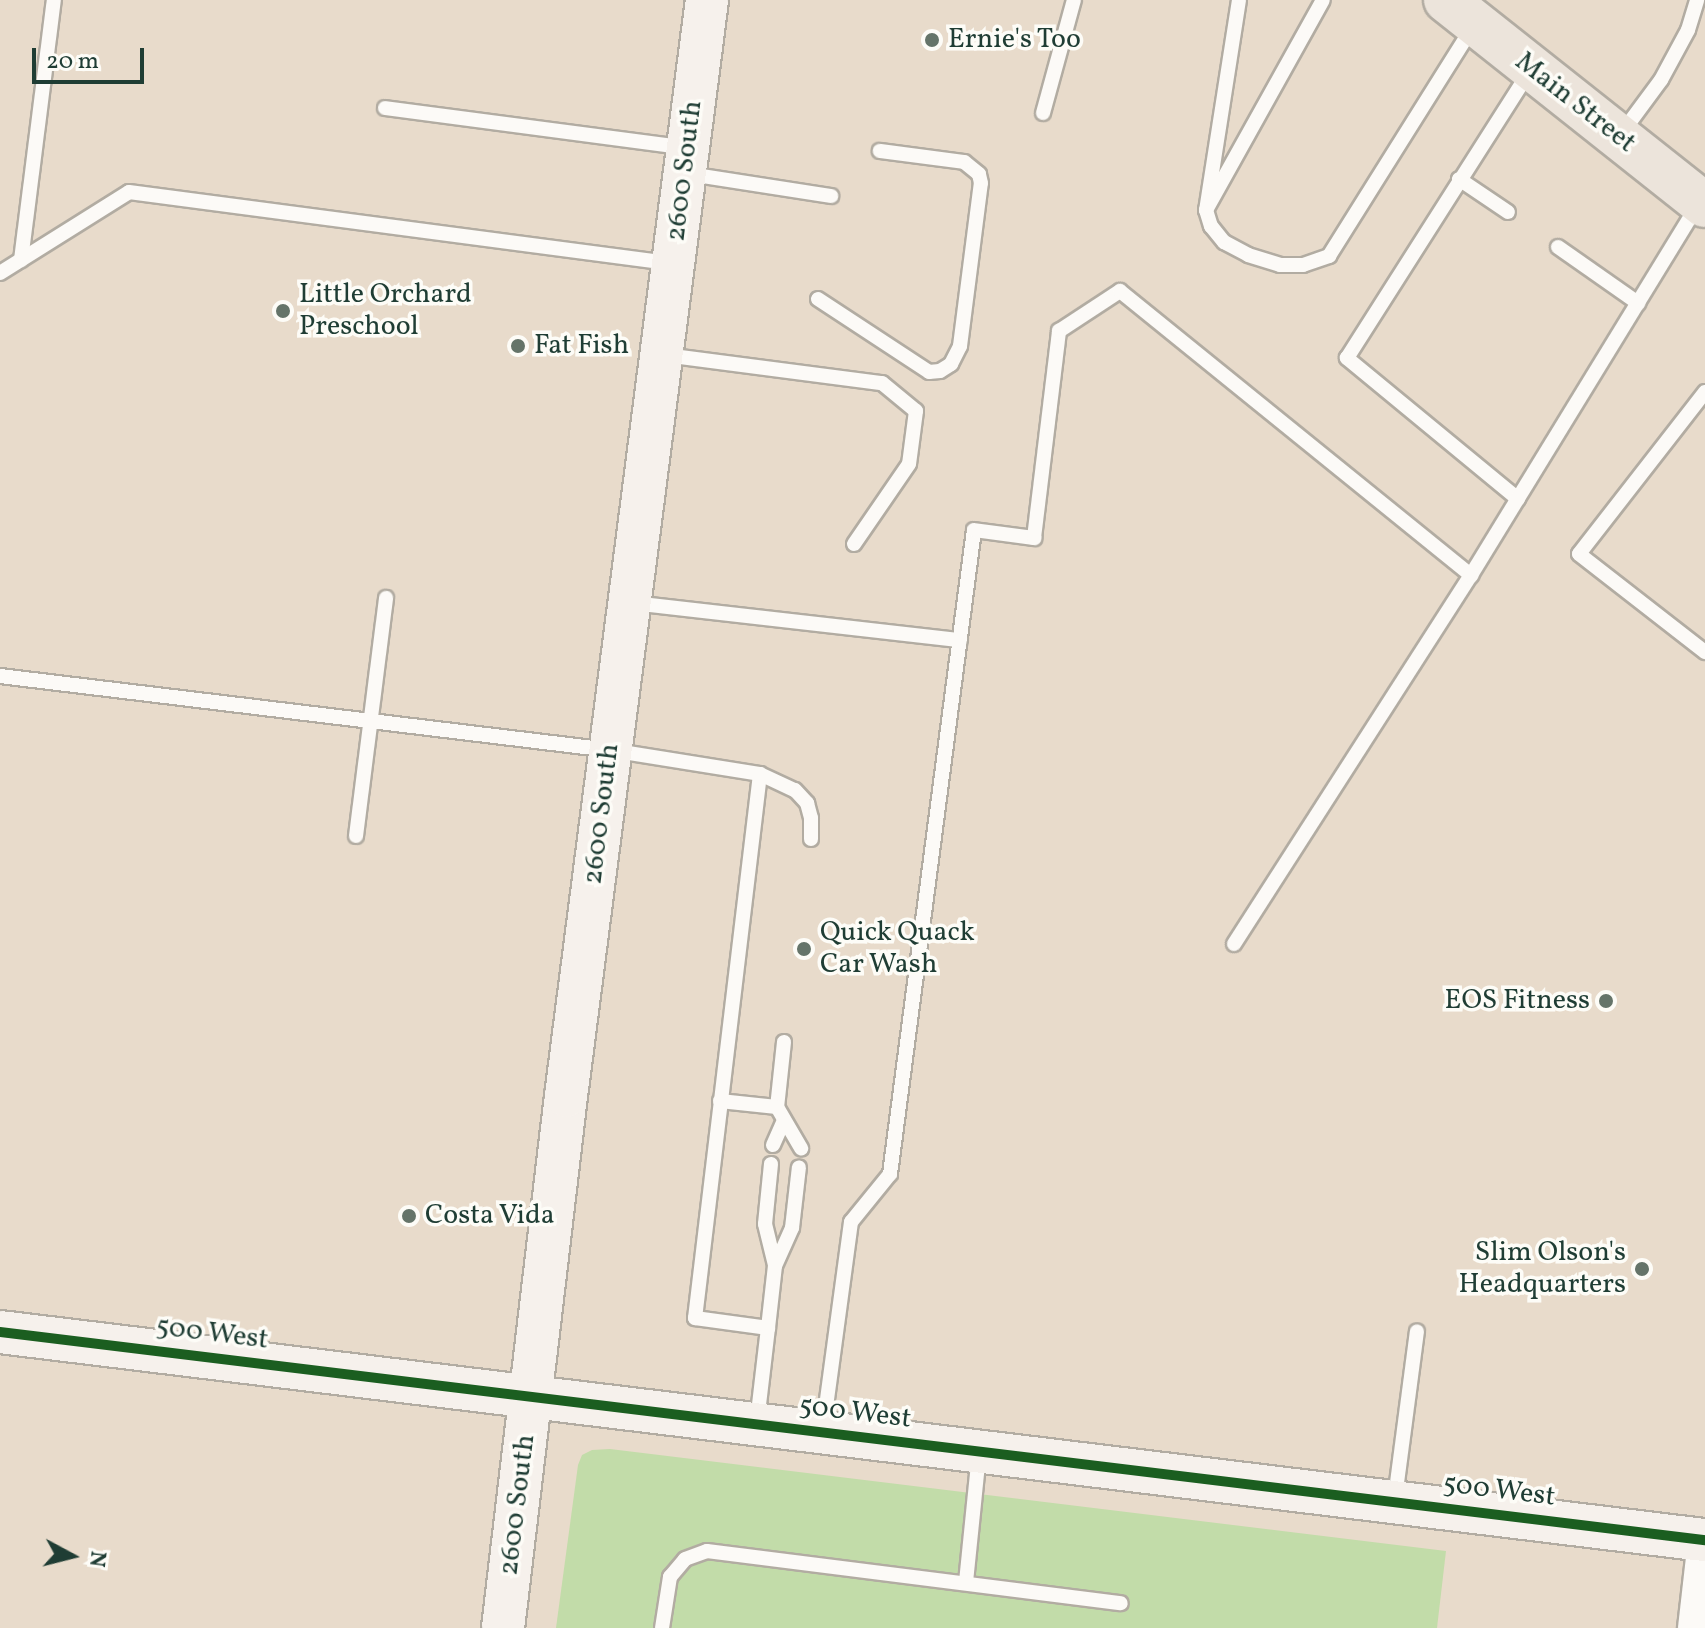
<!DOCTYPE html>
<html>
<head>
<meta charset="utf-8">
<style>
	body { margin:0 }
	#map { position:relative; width:1705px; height:1628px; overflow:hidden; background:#e8dbcb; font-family:Vollkorn,serif }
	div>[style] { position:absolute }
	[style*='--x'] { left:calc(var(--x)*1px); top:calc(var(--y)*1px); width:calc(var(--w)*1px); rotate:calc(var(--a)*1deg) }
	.green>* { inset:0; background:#c2dca9 }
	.roads { filter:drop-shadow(2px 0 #b2aca2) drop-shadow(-2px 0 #b2aca2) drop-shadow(0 2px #b2aca2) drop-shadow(0 -2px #b2aca2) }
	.lane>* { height:14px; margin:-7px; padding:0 7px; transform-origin:7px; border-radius:7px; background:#fcfaf7 }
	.street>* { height:30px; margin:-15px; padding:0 15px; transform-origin:15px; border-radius:15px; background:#fcfaf7 }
	.secondary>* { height:42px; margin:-21px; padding:0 21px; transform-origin:21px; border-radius:21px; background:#f6f1ec }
	.primary>* { height:44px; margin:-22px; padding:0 22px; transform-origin:22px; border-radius:22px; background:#ece4db }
	.cycleway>* { height:10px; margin:-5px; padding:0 5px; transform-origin:5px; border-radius:5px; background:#1b5e20 }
	.dots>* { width:22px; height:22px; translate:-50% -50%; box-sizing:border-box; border:4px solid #fdfcf7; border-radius:50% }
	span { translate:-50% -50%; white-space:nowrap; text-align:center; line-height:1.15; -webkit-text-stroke:7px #fdfcf7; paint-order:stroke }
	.poi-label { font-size:28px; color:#1f3d34 }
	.left { translate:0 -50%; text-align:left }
	.right { translate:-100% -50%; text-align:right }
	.street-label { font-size:28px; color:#1f3d34 }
	.north { position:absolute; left:32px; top:1516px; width:80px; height:80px; -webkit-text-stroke:6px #fdfcf7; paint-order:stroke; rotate:97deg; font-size:22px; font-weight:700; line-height:32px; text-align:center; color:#1f3d34 }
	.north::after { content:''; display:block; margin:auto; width:28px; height:36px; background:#1f3d34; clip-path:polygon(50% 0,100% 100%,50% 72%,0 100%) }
	.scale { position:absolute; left:32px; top:48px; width:112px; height:36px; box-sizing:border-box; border:4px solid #1f3d34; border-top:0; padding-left:10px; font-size:24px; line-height:28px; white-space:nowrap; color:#1f3d34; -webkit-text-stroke:6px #fdfcf7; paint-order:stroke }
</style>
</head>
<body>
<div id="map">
	<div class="green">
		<div style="clip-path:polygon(610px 1449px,1446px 1551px,1437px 1628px,556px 1628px,578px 1465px,582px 1455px,592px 1450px)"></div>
	</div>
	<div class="roads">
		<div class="lane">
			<div style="--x:1239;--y:0;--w:213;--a:98.9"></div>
			<div style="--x:1206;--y:210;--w:240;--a:-60.9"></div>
			<div style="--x:385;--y:108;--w:301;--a:7.5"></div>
			<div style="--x:1043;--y:113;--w:117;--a:-74.7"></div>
			<div style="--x:1621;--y:134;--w:67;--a:-53.5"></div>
			<div style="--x:1661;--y:80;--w:57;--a:-61.6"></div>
			<div style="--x:1688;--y:30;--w:31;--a:-73"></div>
			<div style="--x:689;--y:174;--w:144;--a:8.8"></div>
			<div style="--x:1459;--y:179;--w:59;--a:34"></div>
			<div style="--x:1206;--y:210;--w:17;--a:73"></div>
			<div style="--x:1211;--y:226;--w:21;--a:51"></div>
			<div style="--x:1224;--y:242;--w:27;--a:28"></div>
			<div style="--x:1248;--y:255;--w:34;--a:17"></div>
			<div style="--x:1280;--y:265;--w:23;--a:0"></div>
			<div style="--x:1303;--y:265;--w:28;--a:-19"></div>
			<div style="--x:1329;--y:256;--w:271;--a:-57.9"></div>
			<div style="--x:1558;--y:247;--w:98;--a:35"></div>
			<div style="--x:21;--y:260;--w:262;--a:-82.8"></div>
			<div style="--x:0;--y:273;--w:152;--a:-32.1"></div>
			<div style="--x:129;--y:192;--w:544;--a:7.5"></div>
			<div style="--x:818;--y:299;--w:133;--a:33.3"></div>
			<div style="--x:929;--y:372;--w:11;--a:-5"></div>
			<div style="--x:940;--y:371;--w:13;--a:-32"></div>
			<div style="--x:951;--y:364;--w:20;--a:-63"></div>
			<div style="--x:960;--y:346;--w:164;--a:-82.7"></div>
			<div style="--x:981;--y:183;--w:9;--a:-103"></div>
			<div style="--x:979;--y:174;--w:19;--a:-141"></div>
			<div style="--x:964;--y:162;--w:85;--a:-172.5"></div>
			<div style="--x:665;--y:355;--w:219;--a:7.4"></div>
			<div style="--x:882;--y:383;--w:44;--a:39.5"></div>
			<div style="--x:916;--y:411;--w:53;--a:97.5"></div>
			<div style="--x:909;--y:464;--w:97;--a:124.5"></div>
			<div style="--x:1705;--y:392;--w:205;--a:127.9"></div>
			<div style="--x:1579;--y:554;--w:160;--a:37.9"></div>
			<div style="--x:1518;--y:499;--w:222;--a:-140.5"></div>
			<div style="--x:1347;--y:358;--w:339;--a:-57.5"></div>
			<div style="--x:633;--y:603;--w:329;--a:6.5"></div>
			<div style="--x:0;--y:676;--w:614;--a:6.92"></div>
			<div style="--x:610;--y:750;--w:152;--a:9.1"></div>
			<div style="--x:760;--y:774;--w:548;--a:96.81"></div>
			<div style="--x:695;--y:1318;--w:74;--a:7.8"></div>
			<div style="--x:768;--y:1328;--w:95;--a:96.7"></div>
			<div style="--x:760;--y:774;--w:38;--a:25"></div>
			<div style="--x:795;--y:790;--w:18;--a:47"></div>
			<div style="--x:807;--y:803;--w:16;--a:75"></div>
			<div style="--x:811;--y:818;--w:21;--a:90"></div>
			<div style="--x:356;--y:836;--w:240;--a:-82.8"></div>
			<div style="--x:1234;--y:944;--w:439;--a:-57.3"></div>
			<div style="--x:1471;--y:575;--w:434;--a:-58.5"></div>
			<div style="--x:784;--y:1042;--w:65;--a:96.1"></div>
			<div style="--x:777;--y:1107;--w:48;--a:59.7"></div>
			<div style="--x:720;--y:1101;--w:57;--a:6"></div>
			<div style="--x:773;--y:1145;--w:27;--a:-66"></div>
			<div style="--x:771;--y:1164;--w:60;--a:95.7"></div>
			<div style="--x:765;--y:1224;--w:42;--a:76.3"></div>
			<div style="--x:768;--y:1328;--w:62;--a:-83.6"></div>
			<div style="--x:775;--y:1266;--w:42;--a:-65.9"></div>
			<div style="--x:792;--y:1228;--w:61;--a:-83.5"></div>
			<div style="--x:823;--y:1429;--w:209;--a:-82.3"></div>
			<div style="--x:851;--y:1222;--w:62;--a:-50.9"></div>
			<div style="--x:890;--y:1174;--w:649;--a:-82.57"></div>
			<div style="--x:974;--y:530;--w:61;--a:7.6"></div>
			<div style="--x:1034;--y:538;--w:209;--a:-83.1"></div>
			<div style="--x:1059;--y:331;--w:73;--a:-33.3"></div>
			<div style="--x:1120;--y:291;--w:452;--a:39"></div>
			<div style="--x:1395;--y:1498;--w:168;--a:-82.5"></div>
			<div style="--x:966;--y:1582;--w:128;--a:-84.2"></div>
			<div style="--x:662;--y:1628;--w:52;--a:-81.1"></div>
			<div style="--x:670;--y:1577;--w:23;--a:-50"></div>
			<div style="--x:685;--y:1559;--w:23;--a:-20"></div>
			<div style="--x:707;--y:1551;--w:417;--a:7.2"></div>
		</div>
		<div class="street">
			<div style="--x:1693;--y:1628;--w:89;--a:-83.5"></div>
		</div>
		<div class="secondary">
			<div style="--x:0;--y:1332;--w:1718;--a:6.96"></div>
			<div style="--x:503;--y:1628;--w:536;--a:-83.25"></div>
			<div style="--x:566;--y:1096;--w:1105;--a:-82.67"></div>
		</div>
		<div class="primary">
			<div style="--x:1446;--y:0;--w:330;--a:38.4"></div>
		</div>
	</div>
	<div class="cycleway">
		<div style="--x:0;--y:1332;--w:1718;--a:6.96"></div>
	</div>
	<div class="dots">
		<div style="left:932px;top:40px;background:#657469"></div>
		<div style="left:283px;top:311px;background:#657469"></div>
		<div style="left:518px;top:346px;background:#657469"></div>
		<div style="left:804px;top:949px;background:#657469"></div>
		<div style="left:1606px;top:1001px;background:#657469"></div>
		<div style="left:409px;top:1216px;background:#657469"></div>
		<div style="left:1642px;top:1269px;background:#657469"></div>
	</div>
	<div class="poi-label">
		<span class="left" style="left:948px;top:40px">Ernie's Too</span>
		<span class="left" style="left:299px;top:311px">Little Orchard<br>Preschool</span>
		<span class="left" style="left:534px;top:346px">Fat Fish</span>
		<span class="left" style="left:820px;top:949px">Quick Quack<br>Car Wash</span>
		<span class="right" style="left:1590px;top:1001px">EOS Fitness</span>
		<span class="left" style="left:425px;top:1216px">Costa Vida</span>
		<span class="right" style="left:1626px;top:1269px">Slim Olson's<br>Headquarters</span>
	</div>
	<div class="street-label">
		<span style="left:1575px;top:103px;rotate:38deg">Main Street</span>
		<span style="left:685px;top:171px;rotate:-83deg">2600 South</span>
		<span style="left:602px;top:814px;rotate:-83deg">2600 South</span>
		<span style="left:212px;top:1334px;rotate:7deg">500 West</span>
		<span style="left:855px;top:1413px;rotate:7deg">500 West</span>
		<span style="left:1499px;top:1491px;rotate:7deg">500 West</span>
		<span style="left:518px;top:1505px;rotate:-83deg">2600 South</span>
	</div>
	<div class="north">N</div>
	<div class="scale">20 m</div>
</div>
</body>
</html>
